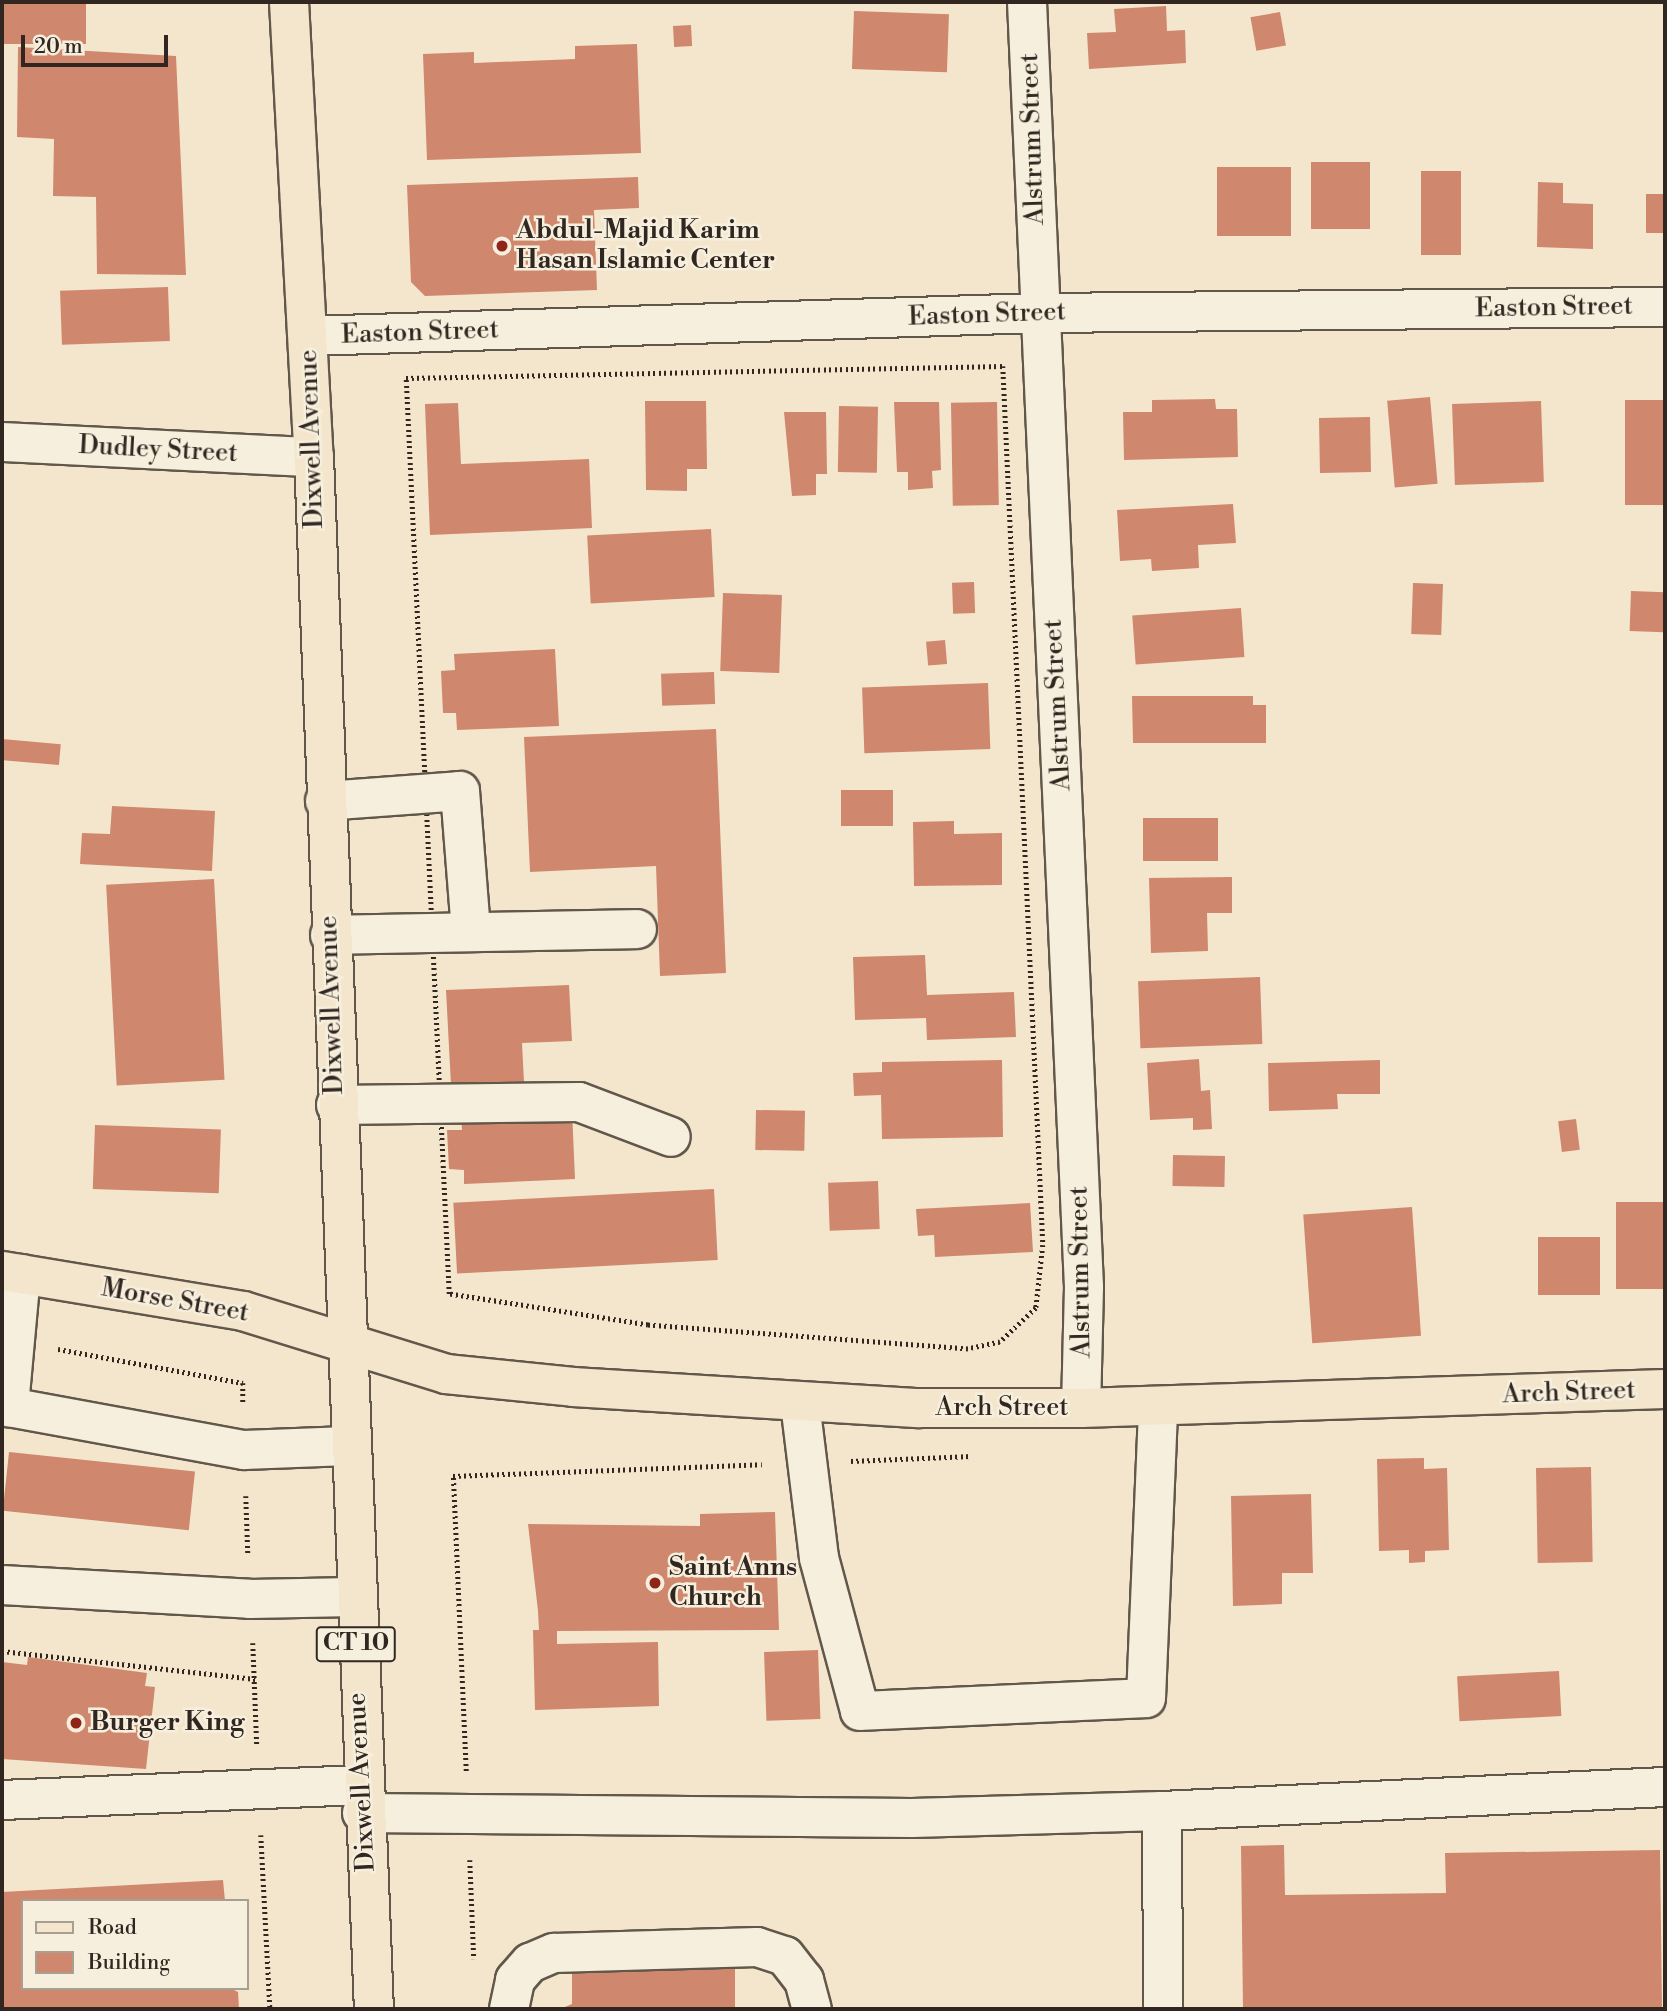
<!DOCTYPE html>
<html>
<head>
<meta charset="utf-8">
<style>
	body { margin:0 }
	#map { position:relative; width:1667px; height:2011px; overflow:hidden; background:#f3e6cc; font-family:"Libre Bodoni",serif }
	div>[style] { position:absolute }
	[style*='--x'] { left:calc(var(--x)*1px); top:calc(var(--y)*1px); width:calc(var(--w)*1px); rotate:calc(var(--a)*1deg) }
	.building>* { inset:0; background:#cf876d; transform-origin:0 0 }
	.path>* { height:4.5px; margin-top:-2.25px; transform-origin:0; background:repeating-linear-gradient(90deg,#322720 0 2px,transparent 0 5.5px) }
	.roads { filter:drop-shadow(2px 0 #62574b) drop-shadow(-2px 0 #62574b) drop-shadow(0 2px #62574b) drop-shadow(0 -2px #62574b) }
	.minor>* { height:38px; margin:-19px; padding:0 19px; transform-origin:19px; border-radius:19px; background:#f7efde }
	.major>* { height:38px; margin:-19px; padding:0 19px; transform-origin:19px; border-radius:19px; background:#f3e6cc }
	.dots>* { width:19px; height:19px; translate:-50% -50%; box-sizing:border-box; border:4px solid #f7efde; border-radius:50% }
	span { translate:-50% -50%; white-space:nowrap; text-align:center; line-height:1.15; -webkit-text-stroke:5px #f7efde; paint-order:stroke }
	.shield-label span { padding:2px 5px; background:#f7efde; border:2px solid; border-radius:5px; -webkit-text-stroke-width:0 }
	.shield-label { font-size:24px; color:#322720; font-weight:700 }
	.street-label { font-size:26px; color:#322720 }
	.poi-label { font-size:26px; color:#322720; font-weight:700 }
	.left { translate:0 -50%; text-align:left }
	.frame { position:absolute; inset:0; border:4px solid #322720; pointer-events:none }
	.legend { position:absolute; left:21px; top:1899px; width:228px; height:91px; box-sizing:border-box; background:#f7efde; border:2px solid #a89f92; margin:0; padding:9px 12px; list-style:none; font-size:21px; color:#322720 }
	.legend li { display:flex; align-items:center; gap:14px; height:35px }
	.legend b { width:35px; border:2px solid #a89f92 }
	.scale { position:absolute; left:21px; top:35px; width:147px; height:32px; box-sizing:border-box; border:4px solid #322720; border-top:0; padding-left:9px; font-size:21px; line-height:24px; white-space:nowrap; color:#322720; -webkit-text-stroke:5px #f7efde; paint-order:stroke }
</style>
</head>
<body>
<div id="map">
	<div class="building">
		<div style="left:2px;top:2px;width:84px;height:42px"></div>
		<div style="clip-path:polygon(1166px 6px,1167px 31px,1185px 30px,1186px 63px,1089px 69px,1087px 33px,1116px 32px,1114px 9px)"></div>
		<div style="left:854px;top:11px;width:95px;height:58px;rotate:2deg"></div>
		<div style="left:1280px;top:12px;width:34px;height:30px;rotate:80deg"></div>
		<div style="left:691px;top:25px;width:21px;height:18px;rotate:87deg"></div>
		<div style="clip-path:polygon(637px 44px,641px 153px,427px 160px,423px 54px,474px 52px,474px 63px,575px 59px,575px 46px)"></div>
		<div style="clip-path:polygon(18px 47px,176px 56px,186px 275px,97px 274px,96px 197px,53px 196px,54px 139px,17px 137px)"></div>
		<div style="left:1311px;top:162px;width:59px;height:67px"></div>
		<div style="left:1291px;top:167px;width:69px;height:74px;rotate:90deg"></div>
		<div style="left:1421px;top:171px;width:40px;height:84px"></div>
		<div style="clip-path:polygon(638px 177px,639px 208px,594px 210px,597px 290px,425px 296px,411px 282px,407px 185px)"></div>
		<div style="clip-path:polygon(1538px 182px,1563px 183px,1563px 203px,1593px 204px,1593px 249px,1537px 247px)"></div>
		<div style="left:1646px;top:194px;width:19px;height:39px"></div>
		<div style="left:168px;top:287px;width:54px;height:108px;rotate:88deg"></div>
		<div style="left:1430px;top:397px;width:87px;height:43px;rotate:85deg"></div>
		<div style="clip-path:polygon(1215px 399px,1216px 409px,1237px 409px,1238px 457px,1124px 460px,1123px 412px,1152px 412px,1152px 400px)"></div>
		<div style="left:1665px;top:400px;width:105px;height:40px;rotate:90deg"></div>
		<div style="clip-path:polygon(645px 401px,706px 401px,707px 469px,687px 469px,687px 491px,646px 490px)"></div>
		<div style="left:1541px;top:401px;width:81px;height:89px;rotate:88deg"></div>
		<div style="clip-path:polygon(894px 402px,939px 402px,941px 470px,932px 471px,933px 488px,908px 490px,908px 472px,897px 472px)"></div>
		<div style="left:997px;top:402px;width:103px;height:46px;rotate:89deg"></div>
		<div style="clip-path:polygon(458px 403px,461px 464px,589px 459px,592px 528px,430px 535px,425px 404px)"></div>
		<div style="left:839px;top:406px;width:39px;height:66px;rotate:1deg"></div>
		<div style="clip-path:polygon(784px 412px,826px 412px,827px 474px,816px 474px,816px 495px,792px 496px)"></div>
		<div style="left:1370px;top:417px;width:55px;height:51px;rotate:89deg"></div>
		<div style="clip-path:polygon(1233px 504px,1236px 543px,1198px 545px,1199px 568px,1152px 571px,1151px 559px,1120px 561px,1117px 510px)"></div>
		<div style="left:711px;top:529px;width:68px;height:124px;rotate:87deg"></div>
		<div style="left:974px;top:582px;width:31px;height:22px;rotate:88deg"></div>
		<div style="left:1413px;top:583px;width:30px;height:51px;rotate:2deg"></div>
		<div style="left:1631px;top:591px;width:34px;height:40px;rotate:2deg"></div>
		<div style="left:723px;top:593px;width:59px;height:78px;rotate:2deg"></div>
		<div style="left:1241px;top:608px;width:49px;height:109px;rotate:86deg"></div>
		<div style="left:945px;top:640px;width:24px;height:19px;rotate:85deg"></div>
		<div style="clip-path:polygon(555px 649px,559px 726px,457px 730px,456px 713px,443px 713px,441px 671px,455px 670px,454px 654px)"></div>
		<div style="left:714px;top:672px;width:32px;height:53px;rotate:88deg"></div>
		<div style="left:988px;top:683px;width:66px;height:126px;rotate:88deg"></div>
		<div style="clip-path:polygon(1132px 696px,1253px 696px,1253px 705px,1266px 705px,1266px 743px,1133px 743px)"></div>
		<div style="clip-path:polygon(716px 729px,726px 973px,660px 976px,656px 866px,530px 872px,524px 737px)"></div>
		<div style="left:2px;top:739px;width:59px;height:21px;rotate:5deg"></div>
		<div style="left:893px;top:790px;width:36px;height:52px;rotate:90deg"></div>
		<div style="clip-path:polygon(112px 806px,215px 811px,212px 871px,80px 864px,82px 833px,110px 834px)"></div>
		<div style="left:1143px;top:818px;width:75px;height:43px"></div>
		<div style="clip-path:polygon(954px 821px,954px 834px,1002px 833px,1002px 885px,914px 886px,913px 822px)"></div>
		<div style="clip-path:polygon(1232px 877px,1232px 913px,1207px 913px,1208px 951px,1151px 953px,1149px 878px)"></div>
		<div style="left:214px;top:879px;width:201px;height:108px;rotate:87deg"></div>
		<div style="clip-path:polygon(925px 955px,927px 995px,1014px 992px,1016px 1037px,927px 1040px,926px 1018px,855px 1020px,853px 957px)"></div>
		<div style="left:1260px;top:977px;width:67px;height:122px;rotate:88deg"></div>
		<div style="clip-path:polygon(569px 985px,572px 1041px,522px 1043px,524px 1082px,451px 1085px,446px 990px)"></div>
		<div style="clip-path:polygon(1199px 1059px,1201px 1091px,1210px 1090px,1212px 1129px,1193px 1130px,1193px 1118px,1150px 1120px,1147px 1063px)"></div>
		<div style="clip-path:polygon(1002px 1060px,1003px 1137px,882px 1139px,881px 1095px,854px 1096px,853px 1073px,882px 1072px,882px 1062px)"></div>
		<div style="clip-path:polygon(1380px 1060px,1380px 1094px,1337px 1094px,1338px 1109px,1269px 1111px,1268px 1063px)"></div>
		<div style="clip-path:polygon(572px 1110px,575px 1179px,464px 1184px,464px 1170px,449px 1169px,447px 1130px,462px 1130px,461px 1114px)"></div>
		<div style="left:756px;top:1110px;width:49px;height:40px;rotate:1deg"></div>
		<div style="left:1576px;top:1119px;width:31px;height:18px;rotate:83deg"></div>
		<div style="left:95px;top:1125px;width:126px;height:64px;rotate:2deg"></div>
		<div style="left:1173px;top:1155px;width:52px;height:31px;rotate:1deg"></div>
		<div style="left:878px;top:1181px;width:48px;height:50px;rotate:88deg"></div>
		<div style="left:714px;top:1189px;width:71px;height:261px;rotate:87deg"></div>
		<div style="left:1665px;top:1202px;width:87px;height:49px;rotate:90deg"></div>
		<div style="clip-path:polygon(1030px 1203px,1033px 1252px,935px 1257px,934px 1235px,918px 1236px,916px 1209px)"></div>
		<div style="left:1412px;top:1207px;width:129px;height:109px;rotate:86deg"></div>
		<div style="left:1538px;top:1237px;width:62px;height:58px"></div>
		<div style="left:9px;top:1452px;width:187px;height:59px;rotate:6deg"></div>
		<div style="clip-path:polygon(1424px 1458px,1424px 1469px,1447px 1468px,1449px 1550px,1425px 1551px,1425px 1562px,1409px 1563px,1409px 1550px,1379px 1551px,1377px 1459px)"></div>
		<div style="left:1591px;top:1467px;width:95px;height:55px;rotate:89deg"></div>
		<div style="clip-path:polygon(1311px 1494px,1313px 1573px,1282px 1573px,1282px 1604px,1233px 1606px,1231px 1496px)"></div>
		<div style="clip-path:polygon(775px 1512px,779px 1630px,557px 1631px,557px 1644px,658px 1642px,659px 1706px,535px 1710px,533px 1630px,539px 1630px,538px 1611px,528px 1524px,700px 1526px,700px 1514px)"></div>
		<div style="left:818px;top:1650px;width:69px;height:54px;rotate:88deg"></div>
		<div style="clip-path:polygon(28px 1657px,147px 1673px,145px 1686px,155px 1687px,146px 1769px,2px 1759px,2px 1662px,27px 1665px)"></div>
		<div style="left:1559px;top:1671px;width:45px;height:102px;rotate:87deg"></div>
		<div style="clip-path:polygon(1284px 1845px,1285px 1895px,1446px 1893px,1445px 1853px,1660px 1850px,1662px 2009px,1243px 2009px,1241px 1846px)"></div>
		<div style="clip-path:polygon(223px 1880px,225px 1901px,23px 1901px,23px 1988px,230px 1988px,238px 1992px,239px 2009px,2px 2009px,2px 1892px)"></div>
		<div style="clip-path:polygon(735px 1964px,735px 2009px,560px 2009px,572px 2004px,572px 1965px)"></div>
	</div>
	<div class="path">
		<div style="--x:1003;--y:366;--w:880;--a:87.39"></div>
		<div style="--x:1043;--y:1245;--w:63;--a:96.3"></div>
		<div style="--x:1036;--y:1308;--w:50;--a:136.6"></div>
		<div style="--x:1000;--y:1342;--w:33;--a:168"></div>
		<div style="--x:968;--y:1349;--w:321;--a:-175.7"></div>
		<div style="--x:648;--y:1325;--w:201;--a:-171.1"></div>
		<div style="--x:449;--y:1294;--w:917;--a:-92.69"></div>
		<div style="--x:406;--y:378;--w:597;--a:-1.15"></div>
		<div style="--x:58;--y:1349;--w:188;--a:10.4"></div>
		<div style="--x:243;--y:1383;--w:20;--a:90"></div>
		<div style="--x:851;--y:1461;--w:121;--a:-2.4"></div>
		<div style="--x:246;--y:1496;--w:58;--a:88"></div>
		<div style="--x:253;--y:1643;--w:103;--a:87.8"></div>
		<div style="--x:2;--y:1651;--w:255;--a:6.3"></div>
		<div style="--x:466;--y:1771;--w:295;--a:-92.5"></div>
		<div style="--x:453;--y:1476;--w:309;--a:-2.2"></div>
		<div style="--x:261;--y:1835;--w:174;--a:87"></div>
		<div style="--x:470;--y:1860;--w:99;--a:87.7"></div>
	</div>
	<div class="roads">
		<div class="minor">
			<div style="--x:1027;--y:2;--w:1286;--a:87.46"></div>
			<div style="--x:1084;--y:1287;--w:121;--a:91.4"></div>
			<div style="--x:308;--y:336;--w:733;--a:-1.8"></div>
			<div style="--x:1041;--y:313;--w:624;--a:-0.55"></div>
			<div style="--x:2;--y:442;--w:312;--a:2.8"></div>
			<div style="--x:325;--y:801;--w:135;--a:-4.2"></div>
			<div style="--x:460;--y:791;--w:141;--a:85.5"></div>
			<div style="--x:330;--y:935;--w:307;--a:-1.1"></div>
			<div style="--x:336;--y:1105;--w:243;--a:-0.7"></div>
			<div style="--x:579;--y:1102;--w:98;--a:20.8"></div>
			<div style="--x:21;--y:1274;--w:134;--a:95.2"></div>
			<div style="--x:9;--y:1407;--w:239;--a:10.4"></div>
			<div style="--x:244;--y:1450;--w:104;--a:-2.2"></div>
			<div style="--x:800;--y:1403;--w:156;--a:83"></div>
			<div style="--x:819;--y:1558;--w:158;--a:75"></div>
			<div style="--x:860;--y:1711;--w:286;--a:-2.6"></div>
			<div style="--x:1146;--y:1698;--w:290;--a:-87.6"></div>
			<div style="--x:2;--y:1585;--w:248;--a:3.2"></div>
			<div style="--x:250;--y:1599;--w:104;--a:-1.1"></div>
			<div style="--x:2;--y:1800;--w:359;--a:-2.4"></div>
			<div style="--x:1162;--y:1811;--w:504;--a:-2.73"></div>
			<div style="--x:362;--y:1813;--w:550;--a:0.52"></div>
			<div style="--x:912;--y:1818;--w:250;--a:-1.6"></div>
			<div style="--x:1162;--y:1811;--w:198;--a:89.7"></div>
			<div style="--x:509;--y:2009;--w:30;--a:-78"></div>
			<div style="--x:515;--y:1980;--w:23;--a:-49"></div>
			<div style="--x:530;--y:1963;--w:26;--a:-23"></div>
			<div style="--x:554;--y:1953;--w:203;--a:-1.7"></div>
			<div style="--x:757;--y:1947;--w:29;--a:18"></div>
			<div style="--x:785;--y:1956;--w:31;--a:52"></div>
			<div style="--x:804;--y:1980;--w:30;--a:75"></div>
		</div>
		<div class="major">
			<div style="--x:289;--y:2;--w:456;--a:86.9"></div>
			<div style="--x:314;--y:457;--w:1553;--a:87.79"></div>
			<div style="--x:2;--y:1271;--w:244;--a:9.4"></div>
			<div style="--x:243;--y:1311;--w:213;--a:17.2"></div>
			<div style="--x:446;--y:1374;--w:128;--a:5.8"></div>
			<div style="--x:573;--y:1387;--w:347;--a:3.5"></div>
			<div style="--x:919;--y:1408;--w:162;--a:0"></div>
			<div style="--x:1081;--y:1408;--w:584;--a:-1.86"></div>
		</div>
	</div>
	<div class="dots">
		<div style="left:502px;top:246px;background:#8f2418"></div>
		<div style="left:655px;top:1583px;background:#8f2418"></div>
		<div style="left:76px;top:1723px;background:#8f2418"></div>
	</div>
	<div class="shield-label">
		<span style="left:356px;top:1644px">CT 10</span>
	</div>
	<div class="street-label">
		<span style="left:1033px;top:139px;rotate:-92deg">Alstrum Street</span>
		<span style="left:1554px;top:308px;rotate:-1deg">Easton Street</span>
		<span style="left:987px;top:315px;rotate:-2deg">Easton Street</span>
		<span style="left:420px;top:333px;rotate:-2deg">Easton Street</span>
		<span style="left:312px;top:439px;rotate:-92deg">Dixwell Avenue</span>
		<span style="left:158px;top:450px;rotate:3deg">Dudley Street</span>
		<span style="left:1058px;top:705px;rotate:-93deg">Alstrum Street</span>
		<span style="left:332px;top:1005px;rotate:-92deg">Dixwell Avenue</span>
		<span style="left:1081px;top:1272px;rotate:-91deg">Alstrum Street</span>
		<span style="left:175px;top:1301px;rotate:10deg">Morse Street</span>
		<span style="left:1569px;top:1393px;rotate:-2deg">Arch Street</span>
		<span style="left:1002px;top:1408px">Arch Street</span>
		<span style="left:362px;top:1782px;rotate:-93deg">Dixwell Avenue</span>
	</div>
	<div class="poi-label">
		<span class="left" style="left:516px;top:246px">Abdul-Majid Karim<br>Hasan Islamic Center</span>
		<span class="left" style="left:669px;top:1583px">Saint Anns<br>Church</span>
		<span class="left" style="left:90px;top:1723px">Burger King</span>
	</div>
	<div class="frame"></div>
	<ul class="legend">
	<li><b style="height:9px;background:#f3e6cc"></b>Road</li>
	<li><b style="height:19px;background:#cf876d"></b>Building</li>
	</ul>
	<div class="scale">20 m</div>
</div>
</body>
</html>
